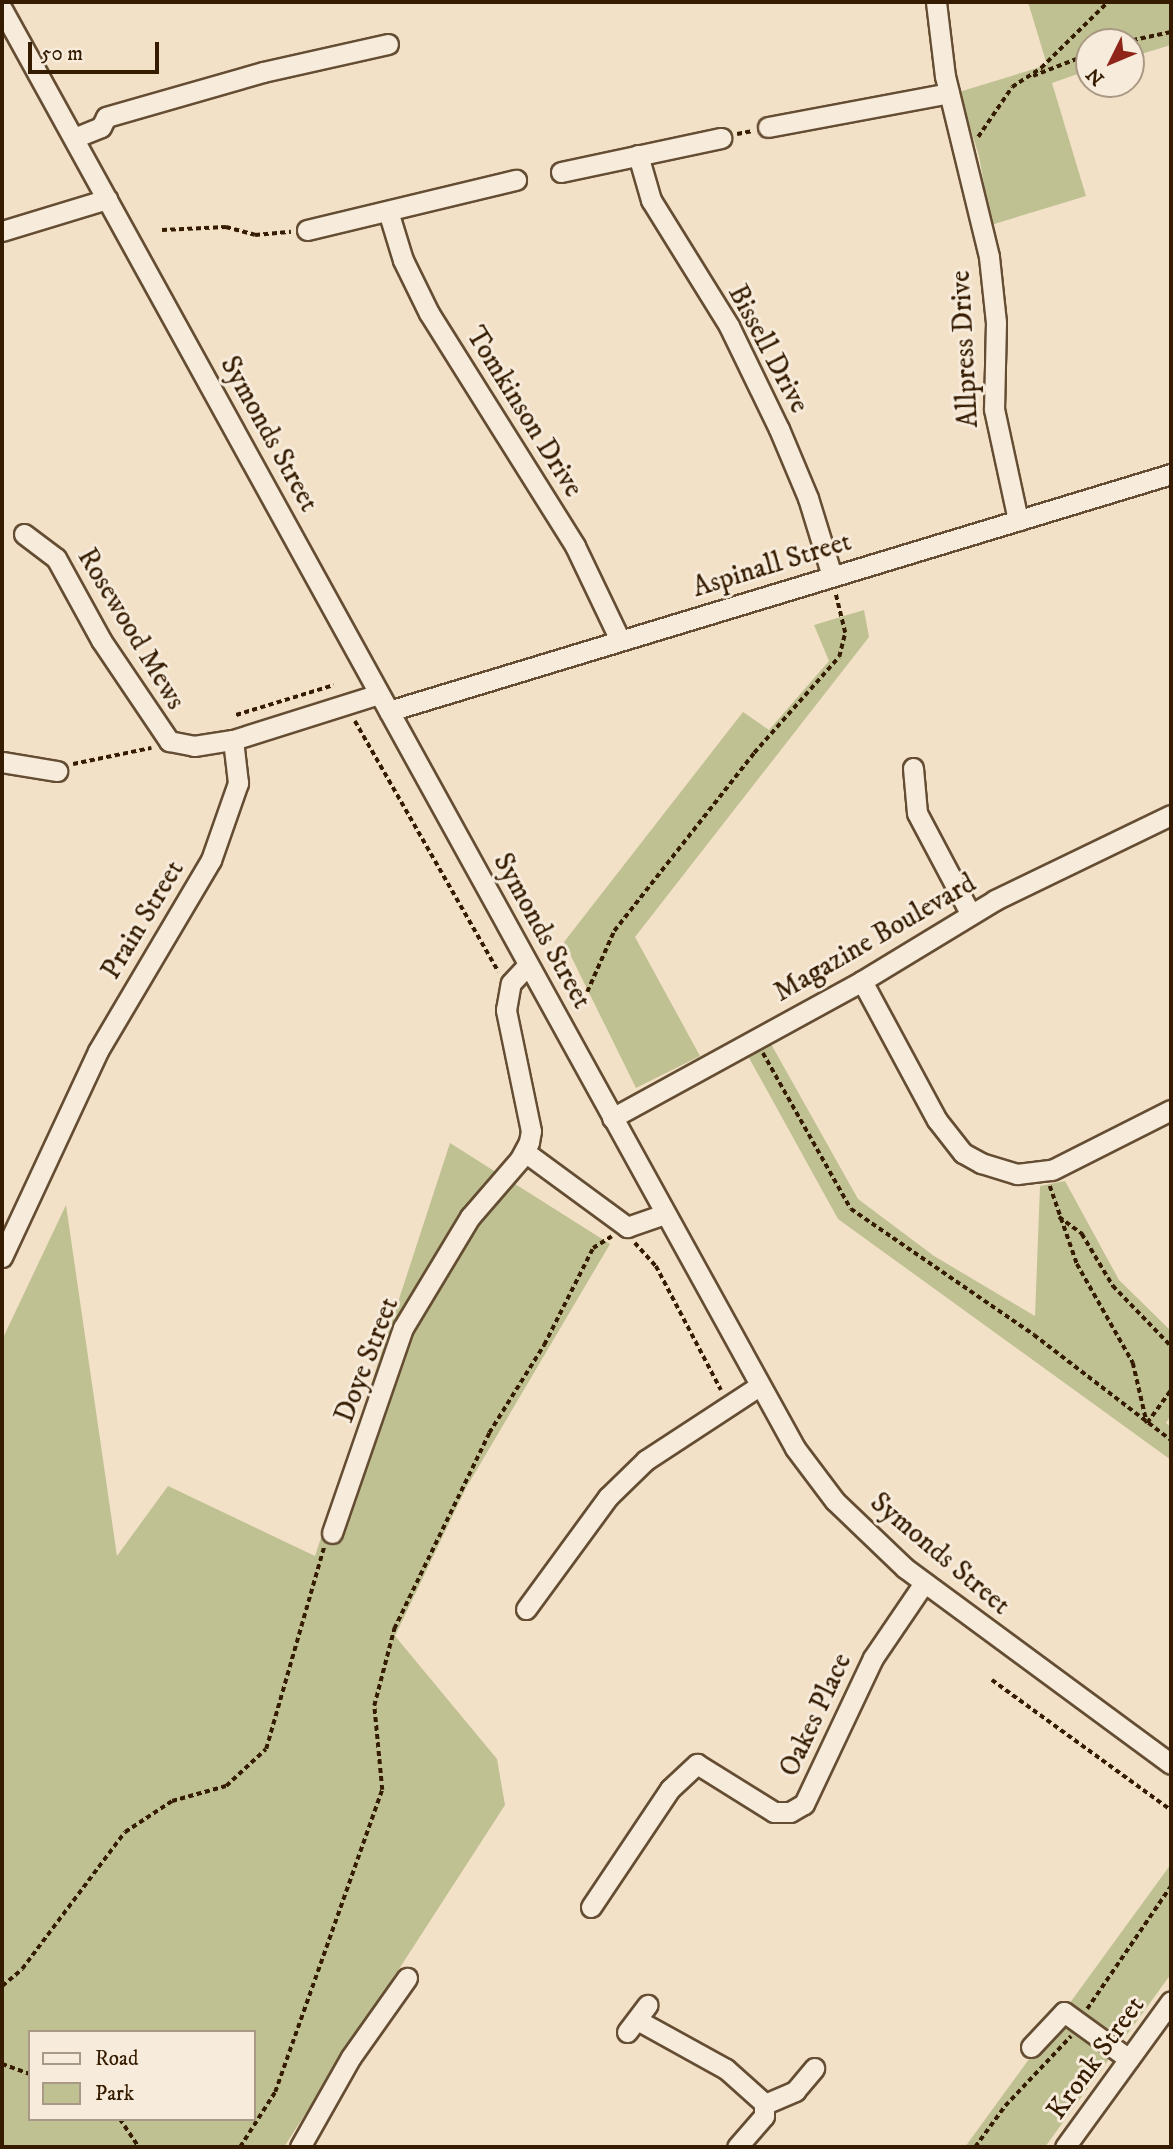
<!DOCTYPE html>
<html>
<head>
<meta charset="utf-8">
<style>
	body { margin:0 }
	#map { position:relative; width:1173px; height:2149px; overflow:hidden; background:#f2e0c7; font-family:"IM FELL DW Pica",serif }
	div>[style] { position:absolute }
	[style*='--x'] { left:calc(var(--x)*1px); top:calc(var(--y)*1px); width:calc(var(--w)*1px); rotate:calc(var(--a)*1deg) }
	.green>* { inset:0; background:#bfc192 }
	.path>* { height:3.5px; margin-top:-1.75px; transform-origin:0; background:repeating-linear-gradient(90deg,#351c01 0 5px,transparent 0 8.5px) }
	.roads { filter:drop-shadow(2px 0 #644d32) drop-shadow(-2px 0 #644d32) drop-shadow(0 2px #644d32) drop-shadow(0 -2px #644d32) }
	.minor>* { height:19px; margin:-9.5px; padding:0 9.5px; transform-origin:9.5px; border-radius:9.5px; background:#f7ebdb }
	span { translate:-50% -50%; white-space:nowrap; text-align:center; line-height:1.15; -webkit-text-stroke:6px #f7ebdb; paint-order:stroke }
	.street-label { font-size:28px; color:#351c01 }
	.frame { position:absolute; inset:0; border:4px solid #351c01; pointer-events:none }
	.legend { position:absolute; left:28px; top:2030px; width:228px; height:91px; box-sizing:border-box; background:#f7ebdb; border:2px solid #a99884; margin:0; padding:9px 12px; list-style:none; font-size:21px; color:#351c01 }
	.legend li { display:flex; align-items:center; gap:14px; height:35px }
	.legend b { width:35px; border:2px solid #a99884 }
	.north { position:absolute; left:1075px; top:28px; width:70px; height:70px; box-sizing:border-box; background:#f7ebdb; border:2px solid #a99884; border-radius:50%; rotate:227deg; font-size:19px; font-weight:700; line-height:28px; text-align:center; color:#351c01 }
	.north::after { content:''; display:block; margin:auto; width:24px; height:32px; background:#8f2418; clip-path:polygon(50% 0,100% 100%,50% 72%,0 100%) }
	.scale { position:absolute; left:28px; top:42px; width:131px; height:32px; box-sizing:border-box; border:4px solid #351c01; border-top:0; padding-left:9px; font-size:21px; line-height:24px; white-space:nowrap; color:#351c01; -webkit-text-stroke:5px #f7ebdb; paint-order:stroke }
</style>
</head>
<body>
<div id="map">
	<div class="green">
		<div style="clip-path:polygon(1028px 2px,1171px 2px,1171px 45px,1131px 57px,1131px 42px,1089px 42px,1089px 70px,1052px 83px,1086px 196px,991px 225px,979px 156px,959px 92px,1047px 65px)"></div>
		<div style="clip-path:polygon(864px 610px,869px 637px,635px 937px,700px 1056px,636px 1088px,564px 942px,743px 712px,769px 730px,829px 661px,814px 625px)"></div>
		<div style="clip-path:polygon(771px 1044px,858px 1199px,934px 1256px,1035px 1316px,1040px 1186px,1065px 1181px,1119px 1280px,1171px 1331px,1171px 1415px,1166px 1423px,1171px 1427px,1171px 1460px,838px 1219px,748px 1056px)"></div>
		<div style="clip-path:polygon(evenodd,450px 1143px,610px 1244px,466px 1488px,395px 1636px,497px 1759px,505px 1805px,284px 2147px,2px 2147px,2px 1340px,66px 1205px,117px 1556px,168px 1486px,315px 1556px,450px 1143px,30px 2032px,254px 2032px,254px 2119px,30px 2119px,30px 2032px)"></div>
		<div style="clip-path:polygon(1171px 1864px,1171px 1974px,1045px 2147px,965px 2147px)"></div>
	</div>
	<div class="path">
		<div style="--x:1124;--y:42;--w:48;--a:-12"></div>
		<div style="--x:1033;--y:76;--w:60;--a:-21.4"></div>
		<div style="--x:737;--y:134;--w:16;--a:-11"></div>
		<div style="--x:978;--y:137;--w:60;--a:-55.8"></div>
		<div style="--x:1012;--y:87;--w:35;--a:-33"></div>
		<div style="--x:1041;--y:68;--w:94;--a:-44.6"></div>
		<div style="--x:162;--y:230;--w:64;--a:-2.7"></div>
		<div style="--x:226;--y:227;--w:30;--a:15"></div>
		<div style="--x:255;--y:235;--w:36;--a:-5"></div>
		<div style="--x:236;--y:715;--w:102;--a:-17"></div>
		<div style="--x:355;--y:721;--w:289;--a:60.2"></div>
		<div style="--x:73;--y:764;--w:80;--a:-11.6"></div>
		<div style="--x:587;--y:992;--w:67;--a:-66.1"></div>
		<div style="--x:614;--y:931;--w:226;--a:-51.8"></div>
		<div style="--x:754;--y:753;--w:128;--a:-48.5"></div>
		<div style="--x:839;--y:657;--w:25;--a:-76"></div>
		<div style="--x:845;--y:633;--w:42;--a:-103.7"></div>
		<div style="--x:763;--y:1053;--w:179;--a:60.6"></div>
		<div style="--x:851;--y:1209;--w:222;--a:34.5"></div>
		<div style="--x:1034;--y:1335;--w:173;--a:37.5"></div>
		<div style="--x:1050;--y:1186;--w:83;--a:70.9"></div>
		<div style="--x:1077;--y:1264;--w:114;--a:60.5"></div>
		<div style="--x:1133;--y:1363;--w:62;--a:76.9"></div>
		<div style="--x:1147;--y:1423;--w:41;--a:-54"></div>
		<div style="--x:1059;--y:1217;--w:29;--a:36"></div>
		<div style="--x:1082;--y:1234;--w:61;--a:59.2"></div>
		<div style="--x:1113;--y:1286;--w:83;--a:46"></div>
		<div style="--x:635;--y:1243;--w:31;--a:48"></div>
		<div style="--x:656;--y:1266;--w:140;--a:62.3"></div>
		<div style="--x:992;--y:1680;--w:221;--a:36"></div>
		<div style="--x:2;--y:1986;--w:26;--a:-40"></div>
		<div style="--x:22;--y:1969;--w:171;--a:-53.1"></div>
		<div style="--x:125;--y:1832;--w:56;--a:-33.4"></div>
		<div style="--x:172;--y:1801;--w:56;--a:-15.5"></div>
		<div style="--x:226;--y:1786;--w:54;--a:-42.8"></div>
		<div style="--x:266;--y:1749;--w:210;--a:-74"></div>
		<div style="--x:1087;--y:2009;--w:149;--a:-55.7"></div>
		<div style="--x:2;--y:2064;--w:30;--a:20"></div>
		<div style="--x:120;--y:2119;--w:34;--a:56"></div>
		<div style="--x:240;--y:2147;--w:65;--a:-57.5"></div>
		<div style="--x:275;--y:2092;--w:320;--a:-70.5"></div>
		<div style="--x:382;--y:1790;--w:84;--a:-95.4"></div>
		<div style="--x:374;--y:1706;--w:80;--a:-75.4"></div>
		<div style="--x:394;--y:1629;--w:218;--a:-64.1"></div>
		<div style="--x:489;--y:1433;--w:104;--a:-58"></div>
		<div style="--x:544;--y:1345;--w:109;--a:-63.2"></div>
		<div style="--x:593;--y:1248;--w:22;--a:-32"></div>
		<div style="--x:975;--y:2147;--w:51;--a:-53.8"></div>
		<div style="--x:1005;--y:2106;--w:96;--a:-46.7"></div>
	</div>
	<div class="roads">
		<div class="minor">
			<div style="--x:936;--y:2;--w:75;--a:83.1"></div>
			<div style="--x:945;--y:76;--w:186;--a:76.3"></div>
			<div style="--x:989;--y:257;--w:65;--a:83.9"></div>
			<div style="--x:996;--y:322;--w:87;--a:91.3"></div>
			<div style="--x:994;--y:409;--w:114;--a:77.8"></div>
			<div style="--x:2;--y:9;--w:1643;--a:61.14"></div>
			<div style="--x:795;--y:1448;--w:66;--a:53"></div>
			<div style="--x:835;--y:1501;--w:97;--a:43.7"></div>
			<div style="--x:905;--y:1568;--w:330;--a:36.4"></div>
			<div style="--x:768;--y:127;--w:184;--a:-10.6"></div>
			<div style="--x:74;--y:138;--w:29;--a:-22"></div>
			<div style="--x:101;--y:127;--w:11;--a:-63"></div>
			<div style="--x:106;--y:117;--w:163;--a:-16"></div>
			<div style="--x:263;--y:72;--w:128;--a:-12.6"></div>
			<div style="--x:638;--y:155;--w:47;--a:73.9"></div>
			<div style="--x:651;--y:200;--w:148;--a:58.2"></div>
			<div style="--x:729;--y:326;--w:114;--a:64.1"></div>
			<div style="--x:779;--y:429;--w:75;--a:67.2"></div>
			<div style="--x:808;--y:498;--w:82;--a:72.9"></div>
			<div style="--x:561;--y:172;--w:164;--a:-12"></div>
			<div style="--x:388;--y:211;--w:51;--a:73"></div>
			<div style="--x:403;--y:260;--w:59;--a:63.9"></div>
			<div style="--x:429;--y:313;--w:275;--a:57.9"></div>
			<div style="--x:575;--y:546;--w:104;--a:64.4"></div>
			<div style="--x:307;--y:230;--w:215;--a:-13.5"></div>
			<div style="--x:2;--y:231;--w:110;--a:-16.9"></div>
			<div style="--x:24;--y:534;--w:40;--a:37"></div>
			<div style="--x:56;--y:558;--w:94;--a:61.2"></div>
			<div style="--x:101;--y:640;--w:122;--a:56"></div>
			<div style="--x:169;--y:741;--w:25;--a:11"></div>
			<div style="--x:194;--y:746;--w:39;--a:-9"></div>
			<div style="--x:233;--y:740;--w:153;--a:-17.5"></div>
			<div style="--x:389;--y:711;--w:817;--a:-16.86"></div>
			<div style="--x:2;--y:762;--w:56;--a:9.3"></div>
			<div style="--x:913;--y:768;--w:45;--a:84.9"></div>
			<div style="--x:917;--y:813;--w:115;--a:62.1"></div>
			<div style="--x:862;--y:981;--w:158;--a:61.7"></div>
			<div style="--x:937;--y:1120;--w:42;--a:51.8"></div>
			<div style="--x:963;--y:1153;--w:21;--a:29"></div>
			<div style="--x:981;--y:1163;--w:38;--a:17"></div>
			<div style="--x:1017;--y:1174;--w:35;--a:-7"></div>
			<div style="--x:1052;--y:1170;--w:133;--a:-26.8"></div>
			<div style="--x:612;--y:1118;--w:285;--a:-28.7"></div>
			<div style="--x:862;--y:981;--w:156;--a:-31.3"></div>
			<div style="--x:995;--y:900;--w:195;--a:-25.8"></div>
			<div style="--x:525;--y:1152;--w:127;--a:36.3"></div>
			<div style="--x:627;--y:1227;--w:39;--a:-19"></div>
			<div style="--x:2;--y:1257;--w:227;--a:-65"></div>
			<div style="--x:98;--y:1051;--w:222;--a:-59.4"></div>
			<div style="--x:211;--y:860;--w:82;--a:-70.7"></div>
			<div style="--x:238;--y:783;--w:43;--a:-96.6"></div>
			<div style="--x:332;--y:1533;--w:217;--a:-70.9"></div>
			<div style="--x:403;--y:1328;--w:130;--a:-58.9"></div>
			<div style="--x:470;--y:1217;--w:77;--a:-49.2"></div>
			<div style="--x:520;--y:1159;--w:19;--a:-62"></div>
			<div style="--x:529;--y:1142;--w:11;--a:-80"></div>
			<div style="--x:531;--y:1131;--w:124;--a:-101.7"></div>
			<div style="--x:506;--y:1010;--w:27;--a:-80"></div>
			<div style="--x:511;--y:983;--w:25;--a:-47"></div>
			<div style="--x:526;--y:1609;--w:139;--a:-53.8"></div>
			<div style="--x:608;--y:1497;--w:53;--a:-44.2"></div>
			<div style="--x:646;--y:1460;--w:135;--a:-33.2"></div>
			<div style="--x:591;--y:1907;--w:142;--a:-56.2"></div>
			<div style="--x:670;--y:1789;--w:37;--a:-43"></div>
			<div style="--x:697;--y:1764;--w:91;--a:31.9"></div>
			<div style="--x:774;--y:1812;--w:16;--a:0"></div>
			<div style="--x:790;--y:1812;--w:16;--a:-30"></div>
			<div style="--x:804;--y:1804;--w:161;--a:-64.7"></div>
			<div style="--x:873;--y:1658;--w:91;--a:-55.8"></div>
			<div style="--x:639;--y:2021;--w:99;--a:28.9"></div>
			<div style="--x:726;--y:2069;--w:51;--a:41.8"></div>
			<div style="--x:764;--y:2103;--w:13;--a:90"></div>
			<div style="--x:764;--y:2116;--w:41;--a:131.1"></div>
			<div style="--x:627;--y:2032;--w:34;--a:-53"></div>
			<div style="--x:1031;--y:2047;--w:48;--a:-46.7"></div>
			<div style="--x:1064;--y:2012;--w:80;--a:35.9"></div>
			<div style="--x:765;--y:2104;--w:33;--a:-23"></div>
			<div style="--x:795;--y:2091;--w:30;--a:-50"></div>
			<div style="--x:300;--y:2147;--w:103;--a:-60.5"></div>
			<div style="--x:351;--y:2057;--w:97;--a:-54.7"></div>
			<div style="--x:1065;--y:2147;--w:180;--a:-54"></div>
		</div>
	</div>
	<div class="street-label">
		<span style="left:768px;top:349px;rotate:62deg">Bissell Drive</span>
		<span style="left:965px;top:349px;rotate:-93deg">Allpress Drive</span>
		<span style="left:524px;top:412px;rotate:58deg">Tomkinson Drive</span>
		<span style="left:269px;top:434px;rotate:61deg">Symonds Street</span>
		<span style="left:772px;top:565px;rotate:-17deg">Aspinall Street</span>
		<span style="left:131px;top:629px;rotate:59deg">Rosewood Mews</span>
		<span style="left:143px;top:920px;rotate:-59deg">Prain Street</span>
		<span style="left:542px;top:931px;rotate:61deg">Symonds Street</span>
		<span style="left:875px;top:938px;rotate:-30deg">Magazine Boulevard</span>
		<span style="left:367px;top:1360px;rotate:-69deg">Doye Street</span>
		<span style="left:940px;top:1554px;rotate:40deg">Symonds Street</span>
		<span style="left:816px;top:1715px;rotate:-65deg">Oakes Place</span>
		<span style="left:1096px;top:2058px;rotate:-54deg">Kronk Street</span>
	</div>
	<div class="frame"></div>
	<ul class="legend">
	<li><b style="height:9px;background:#f7ebdb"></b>Road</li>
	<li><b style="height:19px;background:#bfc192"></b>Park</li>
	</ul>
	<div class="north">N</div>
	<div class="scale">50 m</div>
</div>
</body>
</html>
